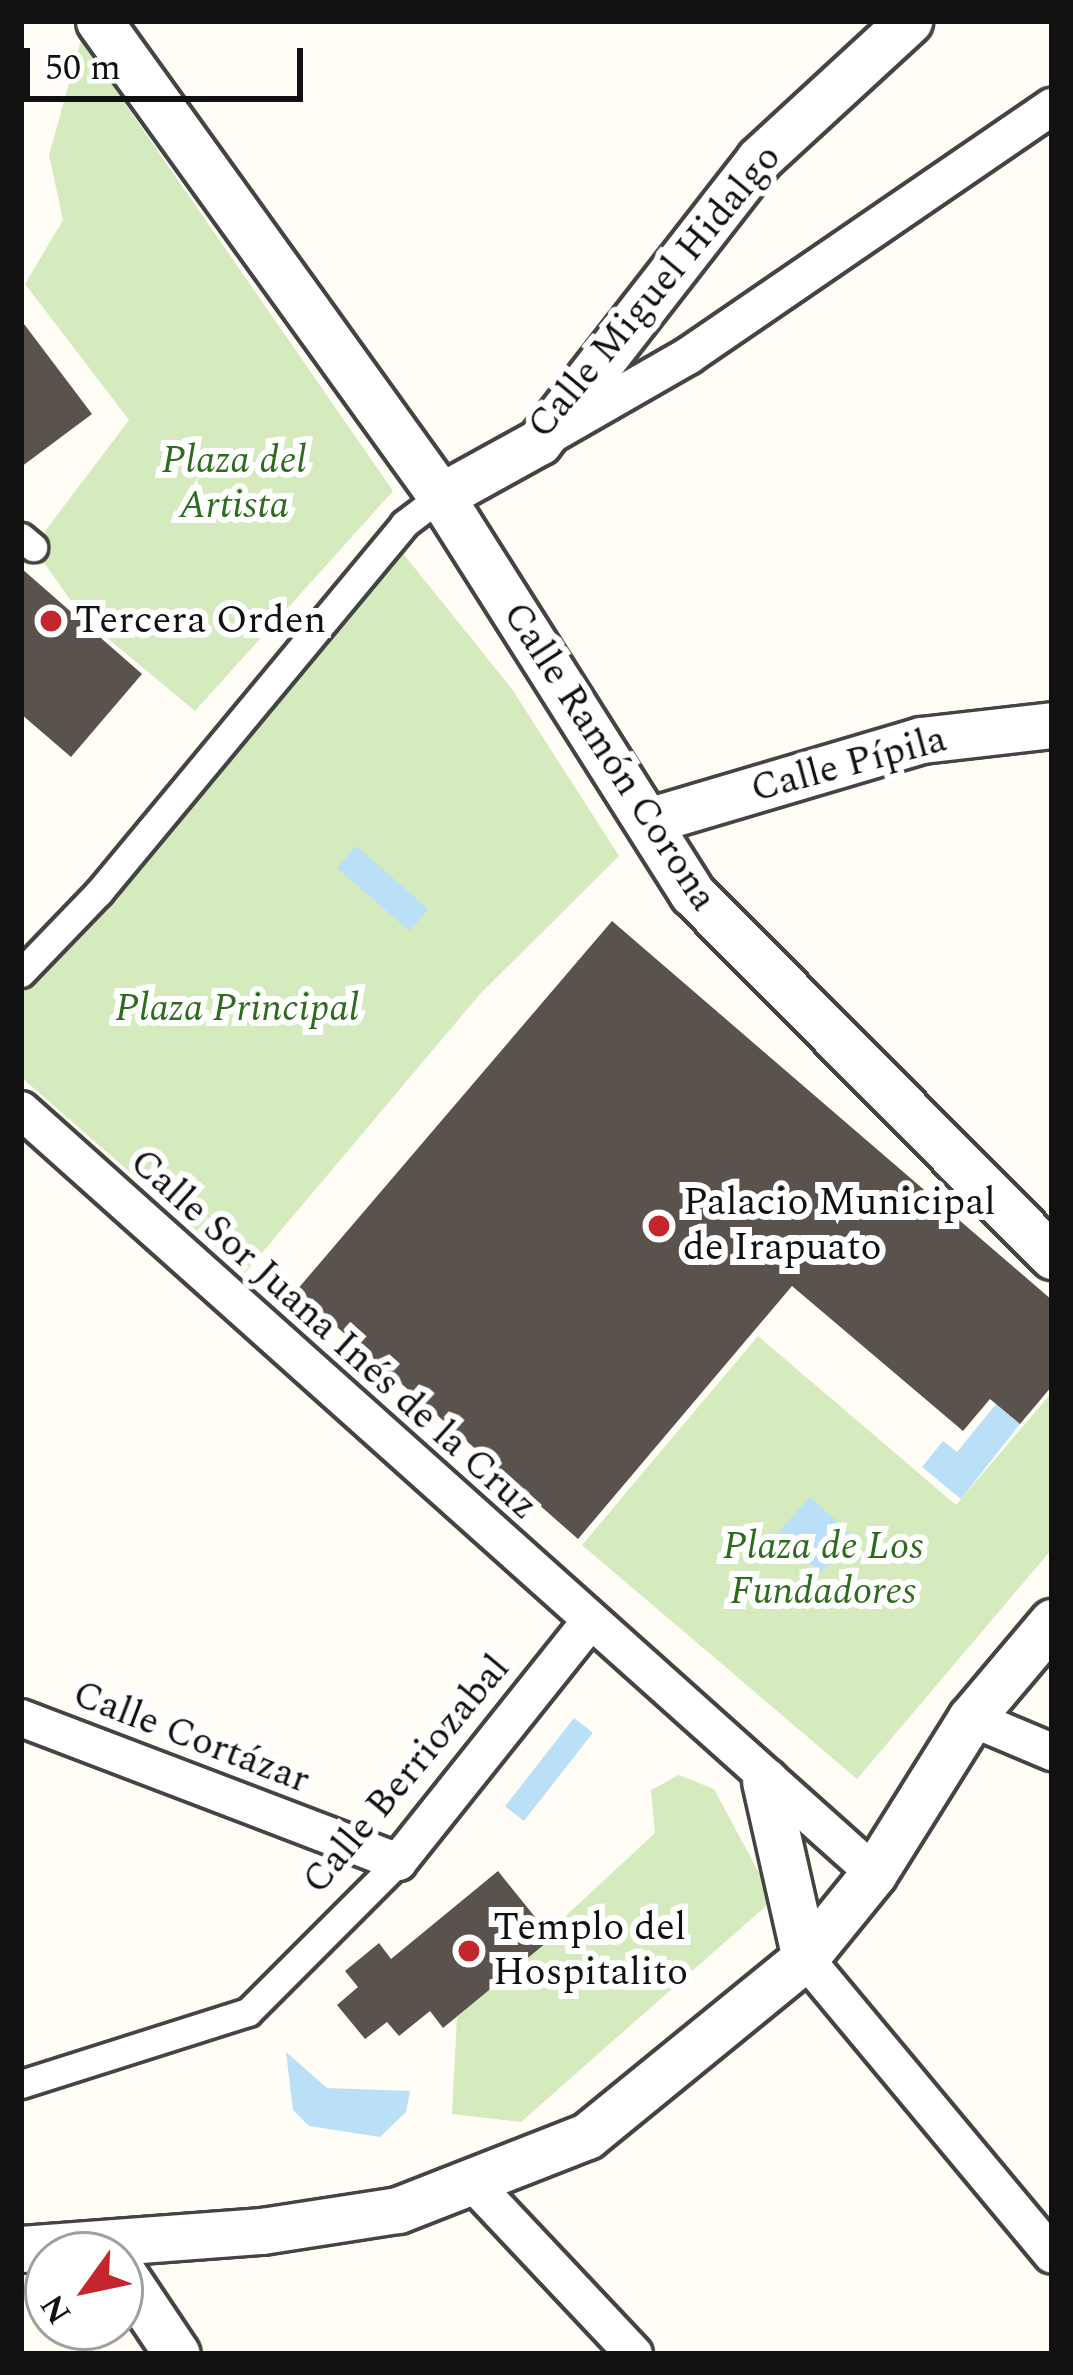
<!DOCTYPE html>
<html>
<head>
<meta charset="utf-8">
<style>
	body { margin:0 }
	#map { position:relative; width:1073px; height:2375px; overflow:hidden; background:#fffdf5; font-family:Spectral,serif }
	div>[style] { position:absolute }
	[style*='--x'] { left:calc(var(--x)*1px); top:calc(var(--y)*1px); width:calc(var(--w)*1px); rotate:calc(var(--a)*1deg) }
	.green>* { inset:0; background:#d5ebbd }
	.water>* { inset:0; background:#b9e0f7; transform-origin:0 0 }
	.building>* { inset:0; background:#5a524d }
	.roads { filter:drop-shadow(3px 0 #444) drop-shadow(-3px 0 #444) drop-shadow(0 3px #444) drop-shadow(0 -3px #444) }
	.pedestrian>* { height:27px; margin:-13.5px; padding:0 13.5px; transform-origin:13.5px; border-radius:13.5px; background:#fff }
	.minor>* { height:36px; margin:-18px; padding:0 18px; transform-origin:18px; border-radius:18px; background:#fff }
	.tertiary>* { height:45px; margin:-22.5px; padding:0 22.5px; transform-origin:22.5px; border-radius:22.5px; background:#fff }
	.dots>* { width:33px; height:33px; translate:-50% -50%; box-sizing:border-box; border:6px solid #fff; border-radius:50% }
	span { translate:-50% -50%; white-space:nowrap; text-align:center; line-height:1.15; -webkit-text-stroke:12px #fff; paint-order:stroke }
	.street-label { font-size:39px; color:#111 }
	.park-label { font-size:39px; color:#2f6b1f; font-style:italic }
	.poi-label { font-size:39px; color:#111 }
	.left { translate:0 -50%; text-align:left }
	.frame { position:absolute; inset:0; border:24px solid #111; pointer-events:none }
	.north { position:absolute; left:24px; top:2231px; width:120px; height:120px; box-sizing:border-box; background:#fff; border:3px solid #a0a0a0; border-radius:50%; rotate:237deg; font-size:33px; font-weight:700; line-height:48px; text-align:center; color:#111 }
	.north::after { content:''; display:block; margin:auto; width:42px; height:54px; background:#c4262e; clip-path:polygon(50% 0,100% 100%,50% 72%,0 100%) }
	.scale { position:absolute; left:24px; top:48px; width:279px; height:54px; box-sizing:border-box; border:6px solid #111; border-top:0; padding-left:15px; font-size:36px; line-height:42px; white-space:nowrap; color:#111; -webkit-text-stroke:9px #fff; paint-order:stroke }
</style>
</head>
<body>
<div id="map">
	<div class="green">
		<div style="clip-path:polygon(81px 40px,393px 491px,195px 711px,83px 618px,33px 547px,129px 420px,25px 284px,63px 220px,49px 155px)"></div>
		<div style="clip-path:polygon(401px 551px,512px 689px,619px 856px,480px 994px,245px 1273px,21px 1077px,21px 985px)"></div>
		<div style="clip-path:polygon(758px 1336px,956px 1505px,1052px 1392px,1052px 1549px,857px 1779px,582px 1545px)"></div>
		<div style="clip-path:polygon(679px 1775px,714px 1789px,765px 1884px,767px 1905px,521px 2122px,452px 2114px,457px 2017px,655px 1833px,651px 1790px)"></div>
	</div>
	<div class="water">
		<div style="left:356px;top:846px;width:96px;height:29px;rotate:41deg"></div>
		<div style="clip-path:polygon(996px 1404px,1020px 1424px,961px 1499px,922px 1467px,943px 1441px,957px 1452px)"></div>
		<div style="left:810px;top:1497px;width:59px;height:49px;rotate:42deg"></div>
		<div style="left:574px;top:1718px;width:24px;height:112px;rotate:38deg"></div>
		<div style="clip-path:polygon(286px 2052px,327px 2088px,410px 2091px,406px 2112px,380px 2137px,309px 2126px,293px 2110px)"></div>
	</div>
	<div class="building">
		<div style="clip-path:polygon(21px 320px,92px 414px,21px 467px)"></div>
		<div style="clip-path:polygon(21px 568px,142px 674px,71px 757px,21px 714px)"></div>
		<div style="clip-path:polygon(612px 921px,1052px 1300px,1052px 1386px,1020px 1424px,990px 1399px,963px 1431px,792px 1286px,578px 1539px,296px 1291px)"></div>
		<div style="clip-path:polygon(498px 1871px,552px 1938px,443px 2028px,430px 2011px,399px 2036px,387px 2022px,365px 2039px,337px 2005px,358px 1987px,345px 1971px,379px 1943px,391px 1959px)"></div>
	</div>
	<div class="roads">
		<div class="pedestrian">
			<div style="--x:21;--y:537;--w:16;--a:40"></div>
			<div style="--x:21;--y:973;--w:112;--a:-46.1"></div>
			<div style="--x:99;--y:892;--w:478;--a:-50.3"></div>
			<div style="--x:404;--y:524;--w:46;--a:-37.1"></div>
			<div style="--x:21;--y:2084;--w:238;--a:-17.6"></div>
			<div style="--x:248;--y:2012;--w:212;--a:-45"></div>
		</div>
		<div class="minor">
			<div style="--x:547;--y:437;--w:163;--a:-29.9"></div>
			<div style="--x:688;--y:356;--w:441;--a:-34.4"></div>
			<div style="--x:21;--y:1110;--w:1144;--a:41.81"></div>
			<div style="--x:21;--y:1718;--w:404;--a:20.9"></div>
			<div style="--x:398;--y:1862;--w:306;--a:-51.4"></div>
			<div style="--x:971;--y:1718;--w:88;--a:22.8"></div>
			<div style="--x:805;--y:1958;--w:386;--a:50.2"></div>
			<div style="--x:472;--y:2182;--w:236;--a:46.7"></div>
		</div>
		<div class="tertiary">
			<div style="--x:99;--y:21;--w:585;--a:54.25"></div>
			<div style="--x:441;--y:496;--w:471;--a:57.7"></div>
			<div style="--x:693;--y:894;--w:510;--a:45.24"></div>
			<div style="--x:441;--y:496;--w:112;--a:-28.9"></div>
			<div style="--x:539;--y:442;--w:358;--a:-52.1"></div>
			<div style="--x:759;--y:159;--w:204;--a:-42.6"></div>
			<div style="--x:648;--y:821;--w:285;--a:-16.5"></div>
			<div style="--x:921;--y:740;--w:132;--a:-6.5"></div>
			<div style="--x:765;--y:1781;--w:181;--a:77.3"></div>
			<div style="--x:21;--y:2249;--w:242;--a:-4.3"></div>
			<div style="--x:262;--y:2231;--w:138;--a:-8.8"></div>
			<div style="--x:398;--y:2210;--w:203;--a:-21.4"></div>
			<div style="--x:587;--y:2136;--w:281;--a:-39.2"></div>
			<div style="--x:805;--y:1958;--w:109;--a:-50.9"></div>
			<div style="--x:874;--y:1873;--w:183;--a:-58"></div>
			<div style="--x:971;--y:1718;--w:126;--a:-49.8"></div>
			<div style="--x:120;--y:2269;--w:102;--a:56.2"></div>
		</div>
	</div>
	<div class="dots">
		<div style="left:51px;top:621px;background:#c4262e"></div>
		<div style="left:659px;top:1226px;background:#c4262e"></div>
		<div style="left:469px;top:1951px;background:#c4262e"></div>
	</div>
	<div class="street-label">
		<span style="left:655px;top:292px;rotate:-50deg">Calle Miguel Hidalgo</span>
		<span style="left:609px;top:757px;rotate:57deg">Calle Ramón Corona</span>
		<span style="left:849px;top:765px;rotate:-15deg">Calle Pípila</span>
		<span style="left:333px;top:1335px;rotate:42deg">Calle Sor Juana Inés de la Cruz</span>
		<span style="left:191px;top:1738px;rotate:21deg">Calle Cortázar</span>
		<span style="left:407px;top:1775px;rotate:-50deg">Calle Berriozabal</span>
	</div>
	<div class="park-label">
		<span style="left:234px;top:484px">Plaza del<br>Artista</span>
		<span style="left:237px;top:1009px">Plaza Principal</span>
		<span style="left:823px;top:1570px">Plaza de Los<br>Fundadores</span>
	</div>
	<div class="poi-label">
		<span class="left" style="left:75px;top:621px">Tercera Orden</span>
		<span class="left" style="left:683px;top:1226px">Palacio Municipal<br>de Irapuato</span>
		<span class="left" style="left:493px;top:1951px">Templo del<br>Hospitalito</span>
	</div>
	<div class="frame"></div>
	<div class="north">N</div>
	<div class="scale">50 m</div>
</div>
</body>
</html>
